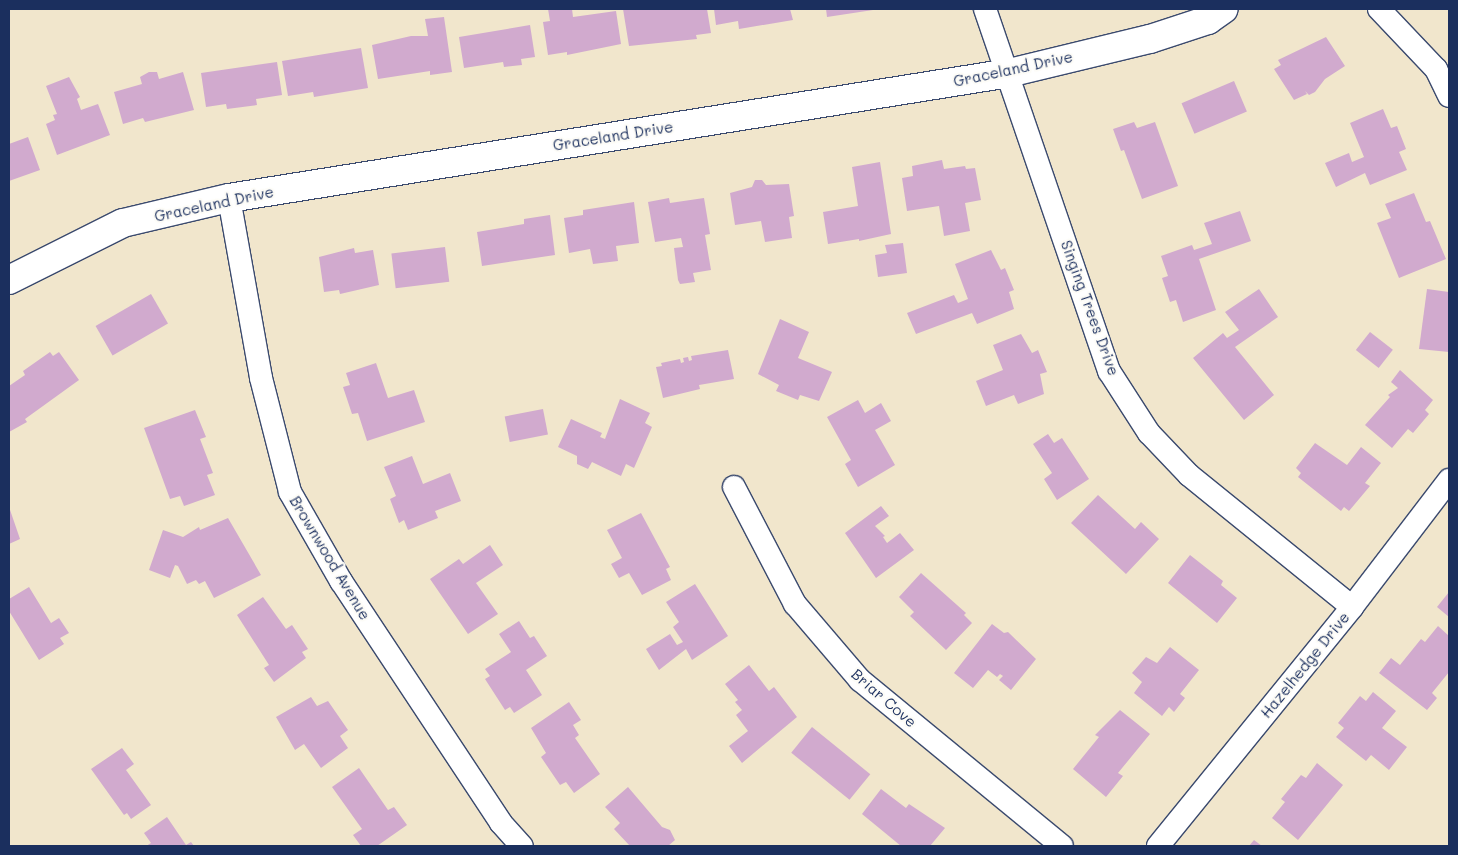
<!DOCTYPE html>
<html>
<head>
<meta charset="utf-8">
<style>
	body { margin:0 }
	#map { position:relative; width:1458px; height:855px; overflow:hidden; background:#f1e6cc; font-family:Mali,sans-serif }
	div>[style] { position:absolute }
	[style*='--x'] { left:calc(var(--x)*1px); top:calc(var(--y)*1px); width:calc(var(--w)*1px); rotate:calc(var(--a)*1deg) }
	.building>* { inset:0; background:#d1aace; transform-origin:0 0 }
	.roads { filter:drop-shadow(1px 0 #3b4a6e) drop-shadow(-1px 0 #3b4a6e) drop-shadow(0 1px #3b4a6e) drop-shadow(0 -1px #3b4a6e) }
	.minor>* { height:22px; margin:-11px; padding:0 11px; transform-origin:11px; border-radius:11px; background:#fff }
	.tertiary>* { height:28px; margin:-14px; padding:0 14px; transform-origin:14px; border-radius:14px; background:#fff }
	span { translate:-50% -50%; white-space:nowrap; text-align:center; line-height:1.15; -webkit-text-stroke:4.5px #fdfcf7; paint-order:stroke }
	.street-label { font-size:15px; color:#1b2f5e }
	.frame { position:absolute; inset:0; border:10px solid #1b2f5e; pointer-events:none }
</style>
</head>
<body>
<div id="map">
	<div class="building">
		<div style="clip-path:polygon(548px 9px,572px 9px,573px 17px,616px 11px,621px 44px,567px 55px,567px 52px,548px 55px,543px 22px,550px 21px)"></div>
		<div style="clip-path:polygon(623px 9px,707px 9px,711px 33px,696px 35px,697px 39px,629px 46px)"></div>
		<div style="clip-path:polygon(714px 9px,790px 9px,793px 20px,739px 29px,738px 21px,716px 25px)"></div>
		<div style="clip-path:polygon(826px 9px,873px 9px,873px 10px,827px 17px)"></div>
		<div style="clip-path:polygon(444px 17px,452px 72px,430px 75px,430px 71px,378px 79px,372px 45px,411px 36px,428px 36px,425px 19px)"></div>
		<div style="clip-path:polygon(530px 25px,535px 57px,521px 59px,522px 65px,504px 67px,503px 62px,464px 68px,459px 37px)"></div>
		<div style="clip-path:polygon(1326px 37px,1345px 66px,1325px 79px,1315px 92px,1309px 95px,1305px 91px,1307px 94px,1294px 100px,1274px 69px,1281px 65px,1278px 60px)"></div>
		<div style="clip-path:polygon(361px 48px,368px 88px,314px 97px,313px 92px,288px 96px,282px 61px)"></div>
		<div style="clip-path:polygon(277px 62px,282px 95px,256px 99px,257px 105px,227px 109px,226px 104px,206px 107px,201px 73px)"></div>
		<div style="clip-path:polygon(149px 72px,157px 72px,159px 79px,183px 72px,194px 110px,145px 122px,143px 118px,123px 124px,114px 92px,142px 84px,140px 77px)"></div>
		<div style="clip-path:polygon(69px 77px,80px 97px,77px 99px,81px 110px,98px 104px,110px 135px,57px 155px,46px 124px,55px 120px,53px 115px,57px 114px,46px 86px)"></div>
		<div style="left:1234px;top:81px;width:33px;height:57px;rotate:67deg"></div>
		<div style="clip-path:polygon(1383px 109px,1391px 128px,1397px 126px,1406px 149px,1399px 152px,1407px 170px,1370px 185px,1365px 173px,1336px 187px,1325px 163px,1349px 153px,1352px 162px,1364px 157px,1350px 123px)"></div>
		<div style="clip-path:polygon(1134px 122px,1137px 128px,1155px 122px,1178px 186px,1142px 199px,1124px 150px,1121px 151px,1113px 129px)"></div>
		<div style="clip-path:polygon(28px 137px,40px 170px,9px 181px,9px 144px)"></div>
		<div style="clip-path:polygon(942px 160px,944px 169px,965px 166px,966px 169px,975px 168px,981px 200px,965px 203px,970px 231px,944px 236px,939px 206px,907px 211px,902px 178px,913px 176px,912px 166px)"></div>
		<div style="clip-path:polygon(880px 162px,891px 234px,859px 241px,859px 239px,828px 244px,823px 212px,858px 206px,852px 167px)"></div>
		<div style="clip-path:polygon(755px 180px,762px 180px,766px 185px,789px 184px,794px 216px,789px 217px,792px 238px,765px 242px,761px 221px,735px 225px,730px 193px,752px 187px)"></div>
		<div style="clip-path:polygon(1414px 193px,1426px 222px,1430px 221px,1446px 259px,1399px 278px,1377px 223px,1391px 218px,1385px 204px)"></div>
		<div style="clip-path:polygon(669px 198px,670px 203px,704px 198px,710px 234px,705px 235px,711px 270px,693px 273px,695px 282px,680px 284px,678px 280px,674px 248px,683px 247px,681px 238px,655px 242px,648px 202px)"></div>
		<div style="clip-path:polygon(634px 202px,639px 243px,616px 246px,618px 261px,593px 264px,590px 249px,569px 253px,564px 218px,583px 215px,583px 210px)"></div>
		<div style="clip-path:polygon(1240px 211px,1251px 241px,1199px 259px,1216px 310px,1183px 322px,1176px 300px,1170px 302px,1162px 278px,1168px 276px,1161px 256px,1192px 245px,1194px 250px,1212px 244px,1204px 223px)"></div>
		<div style="clip-path:polygon(550px 215px,555px 255px,482px 266px,477px 232px,524px 224px,524px 219px)"></div>
		<div style="clip-path:polygon(903px 243px,907px 273px,878px 277px,875px 255px,887px 253px,885px 245px)"></div>
		<div style="left:445px;top:247px;width:35px;height:54px;rotate:83deg"></div>
		<div style="clip-path:polygon(354px 248px,355px 253px,373px 250px,379px 285px,340px 294px,339px 290px,324px 292px,319px 257px)"></div>
		<div style="clip-path:polygon(991px 250px,1001px 270px,1005px 268px,1014px 290px,1009px 292px,1014px 309px,977px 324px,972px 313px,916px 334px,907px 313px,954px 295px,958px 303px,968px 299px,955px 264px)"></div>
		<div style="clip-path:polygon(1259px 289px,1278px 317px,1235px 347px,1274px 395px,1244px 420px,1193px 358px,1223px 333px,1227px 338px,1239px 330px,1225px 312px)"></div>
		<div style="clip-path:polygon(1427px 289px,1449px 292px,1449px 352px,1419px 349px)"></div>
		<div style="left:151px;top:294px;width:34px;height:64px;rotate:60deg"></div>
		<div style="clip-path:polygon(780px 319px,809px 332px,798px 358px,832px 372px,819px 401px,800px 395px,798px 400px,776px 391px,779px 385px,758px 374px)"></div>
		<div style="left:1370px;top:332px;width:29px;height:23px;rotate:38deg"></div>
		<div style="clip-path:polygon(1021px 334px,1032px 353px,1038px 350px,1047px 372px,1040px 374px,1044px 394px,1018px 404px,1014px 395px,986px 406px,976px 381px,1003px 370px,993px 345px)"></div>
		<div style="clip-path:polygon(728px 350px,734px 379px,699px 385px,700px 389px,663px 398px,656px 367px,662px 366px,661px 363px,680px 359px,681px 363px,684px 362px,683px 358px,688px 357px,689px 361px,692px 360px,691px 356px)"></div>
		<div style="clip-path:polygon(50px 352px,53px 356px,59px 352px,79px 380px,25px 419px,27px 422px,9px 432px,9px 386px,25px 375px,23px 371px)"></div>
		<div style="clip-path:polygon(376px 363px,388px 398px,414px 390px,425px 422px,367px 441px,358px 413px,352px 414px,343px 387px,350px 385px,346px 373px)"></div>
		<div style="clip-path:polygon(1400px 370px,1433px 400px,1425px 410px,1429px 414px,1413px 433px,1408px 429px,1392px 448px,1365px 425px,1390px 397px,1388px 395px,1398px 388px,1391px 382px)"></div>
		<div style="clip-path:polygon(620px 399px,650px 413px,645px 423px,652px 427px,634px 468px,626px 464px,621px 476px,592px 462px,588px 469px,577px 464px,577px 456px,558px 447px,571px 419px,602px 433px,600px 437px,605px 439px)"></div>
		<div style="clip-path:polygon(858px 400px,865px 413px,881px 403px,891px 421px,875px 430px,895px 465px,858px 487px,845px 464px,851px 460px,827px 417px)"></div>
		<div style="left:543px;top:409px;width:26px;height:39px;rotate:79deg"></div>
		<div style="clip-path:polygon(195px 410px,206px 437px,200px 439px,213px 473px,207px 475px,215px 495px,184px 506px,180px 496px,170px 499px,144px 428px)"></div>
		<div style="clip-path:polygon(1048px 434px,1054px 443px,1062px 438px,1089px 479px,1057px 500px,1044px 479px,1052px 473px,1033px 444px)"></div>
		<div style="clip-path:polygon(1315px 443px,1347px 465px,1361px 447px,1381px 463px,1365px 483px,1370px 486px,1349px 511px,1344px 507px,1341px 511px,1298px 477px,1301px 473px,1296px 468px)"></div>
		<div style="clip-path:polygon(412px 456px,423px 484px,450px 473px,461px 501px,435px 511px,438px 518px,408px 530px,404px 520px,399px 523px,390px 499px,396px 496px,384px 467px)"></div>
		<div style="clip-path:polygon(1098px 495px,1135px 529px,1141px 522px,1159px 539px,1126px 574px,1071px 523px)"></div>
		<div style="clip-path:polygon(881px 506px,889px 516px,875px 526px,885px 536px,883px 537px,887px 543px,900px 533px,914px 550px,876px 578px,845px 533px)"></div>
		<div style="clip-path:polygon(9px 507px,20px 539px,9px 544px)"></div>
		<div style="clip-path:polygon(641px 513px,670px 567px,666px 569px,671px 580px,642px 595px,629px 573px,619px 578px,611px 564px,622px 558px,607px 530px)"></div>
		<div style="clip-path:polygon(228px 518px,261px 575px,214px 598px,205px 581px,199px 584px,196px 580px,187px 584px,178px 566px,175px 565px,170px 578px,149px 570px,163px 530px,183px 537px,199px 527px,200px 530px)"></div>
		<div style="clip-path:polygon(490px 545px,503px 565px,476px 583px,498px 614px,468px 634px,430px 579px,459px 559px,463px 564px)"></div>
		<div style="clip-path:polygon(1190px 555px,1223px 581px,1221px 585px,1237px 598px,1217px 623px,1168px 583px)"></div>
		<div style="clip-path:polygon(921px 573px,966px 613px,964px 615px,972px 623px,946px 650px,910px 616px,914px 612px,899px 597px)"></div>
		<div style="clip-path:polygon(695px 584px,728px 636px,692px 660px,686px 649px,659px 670px,646px 649px,670px 634px,677px 645px,683px 642px,673px 627px,679px 622px,666px 602px)"></div>
		<div style="clip-path:polygon(29px 587px,51px 623px,59px 618px,69px 633px,60px 638px,64px 644px,39px 660px,9px 611px,9px 599px)"></div>
		<div style="clip-path:polygon(1449px 592px,1449px 617px,1437px 607px)"></div>
		<div style="clip-path:polygon(263px 597px,286px 629px,292px 625px,308px 649px,302px 652px,306px 658px,274px 682px,264px 668px,269px 665px,237px 615px)"></div>
		<div style="clip-path:polygon(519px 621px,530px 638px,534px 636px,547px 656px,526px 670px,542px 695px,514px 713px,510px 707px,505px 710px,485px 679px,490px 676px,485px 669px,511px 652px,499px 634px)"></div>
		<div style="clip-path:polygon(992px 624px,1004px 633px,1008px 632px,1036px 659px,1011px 690px,999px 680px,1003px 676px,1000px 674px,997px 677px,988px 670px,973px 688px,954px 673px)"></div>
		<div style="clip-path:polygon(1438px 626px,1449px 636px,1449px 672px,1432px 693px,1437px 698px,1427px 710px,1379px 673px,1391px 658px,1400px 665px,1421px 639px,1425px 642px)"></div>
		<div style="clip-path:polygon(1170px 647px,1199px 670px,1180px 694px,1185px 698px,1174px 712px,1169px 707px,1162px 716px,1134px 693px,1142px 682px,1132px 673px,1146px 657px,1157px 663px)"></div>
		<div style="clip-path:polygon(749px 665px,769px 691px,774px 687px,797px 717px,742px 763px,729px 746px,748px 731px,736px 715px,742px 710px,735px 702px,738px 700px,725px 684px)"></div>
		<div style="clip-path:polygon(1373px 692px,1396px 711px,1382px 728px,1407px 747px,1389px 770px,1371px 755px,1366px 761px,1336px 737px,1344px 728px,1338px 723px,1360px 696px,1366px 701px)"></div>
		<div style="clip-path:polygon(311px 697px,317px 706px,328px 701px,348px 730px,340px 736px,348px 748px,321px 768px,304px 744px,295px 750px,276px 717px)"></div>
		<div style="clip-path:polygon(569px 702px,581px 720px,573px 725px,579px 735px,575px 738px,600px 774px,574px 793px,566px 782px,560px 785px,541px 757px,546px 753px,531px 728px)"></div>
		<div style="clip-path:polygon(1120px 710px,1150px 734px,1118px 773px,1123px 776px,1106px 797px,1073px 769px,1099px 737px,1095px 735px)"></div>
		<div style="left:812px;top:727px;width:75px;height:33px;rotate:39deg"></div>
		<div style="clip-path:polygon(122px 748px,134px 764px,126px 770px,151px 805px,131px 819px,127px 813px,124px 815px,91px 769px)"></div>
		<div style="clip-path:polygon(1317px 763px,1343px 785px,1298px 840px,1272px 818px,1285px 802px,1281px 799px,1301px 775px,1306px 778px)"></div>
		<div style="clip-path:polygon(359px 768px,388px 810px,394px 807px,407px 825px,377px 846px,361px 846px,353px 835px,362px 829px,332px 787px)"></div>
		<div style="clip-path:polygon(628px 787px,662px 827px,670px 830px,675px 840px,668px 846px,630px 846px,614px 829px,620px 823px,605px 807px)"></div>
		<div style="clip-path:polygon(881px 789px,906px 808px,909px 804px,945px 828px,930px 846px,901px 846px,862px 814px)"></div>
		<div style="clip-path:polygon(167px 817px,186px 845px,191px 842px,194px 846px,146px 846px,151px 843px,144px 833px)"></div>
		<div style="clip-path:polygon(1254px 840px,1262px 846px,1249px 846px)"></div>
	</div>
	<div class="roads">
		<div class="minor">
			<div style="--x:985;--y:9;--w:383;--a:71.1"></div>
			<div style="--x:1109;--y:371;--w:74;--a:57.2"></div>
			<div style="--x:1149;--y:433;--w:58;--a:46.4"></div>
			<div style="--x:1189;--y:475;--w:210;--a:39"></div>
			<div style="--x:1379;--y:9;--w:83;--a:46.5"></div>
			<div style="--x:1436;--y:69;--w:30;--a:64"></div>
			<div style="--x:229;--y:198;--w:183;--a:79.9"></div>
			<div style="--x:261;--y:378;--w:118;--a:75.7"></div>
			<div style="--x:290;--y:492;--w:103;--a:60.2"></div>
			<div style="--x:341;--y:581;--w:290;--a:56.5"></div>
			<div style="--x:501;--y:823;--w:31;--a:48"></div>
			<div style="--x:734;--y:487;--w:132;--a:62.5"></div>
			<div style="--x:795;--y:604;--w:100;--a:49.5"></div>
			<div style="--x:860;--y:680;--w:261;--a:39.4"></div>
			<div style="--x:1158;--y:846;--w:308;--a:-50.9"></div>
			<div style="--x:1352;--y:607;--w:160;--a:-52.6"></div>
		</div>
		<div class="tertiary">
			<div style="--x:9;--y:280;--w:127;--a:-26.6"></div>
			<div style="--x:123;--y:223;--w:109;--a:-13.3"></div>
			<div style="--x:229;--y:198;--w:790;--a:-9.1"></div>
			<div style="--x:1009;--y:73;--w:145;--a:-13.6"></div>
			<div style="--x:1150;--y:39;--w:61;--a:-18.1"></div>
			<div style="--x:1208;--y:20;--w:19;--a:-35"></div>
		</div>
	</div>
	<div class="street-label">
		<span style="left:1013px;top:69px;rotate:-12deg">Graceland Drive</span>
		<span style="left:613px;top:136px;rotate:-9deg">Graceland Drive</span>
		<span style="left:214px;top:204px;rotate:-12deg">Graceland Drive</span>
		<span style="left:1090px;top:308px;rotate:70deg">Singing Trees Drive</span>
		<span style="left:330px;top:558px;rotate:59deg">Brownwood Avenue</span>
		<span style="left:1305px;top:665px;rotate:-51deg">Hazelhedge Drive</span>
		<span style="left:884px;top:698px;rotate:41deg">Briar Cove</span>
	</div>
	<div class="frame"></div>
</div>
</body>
</html>
